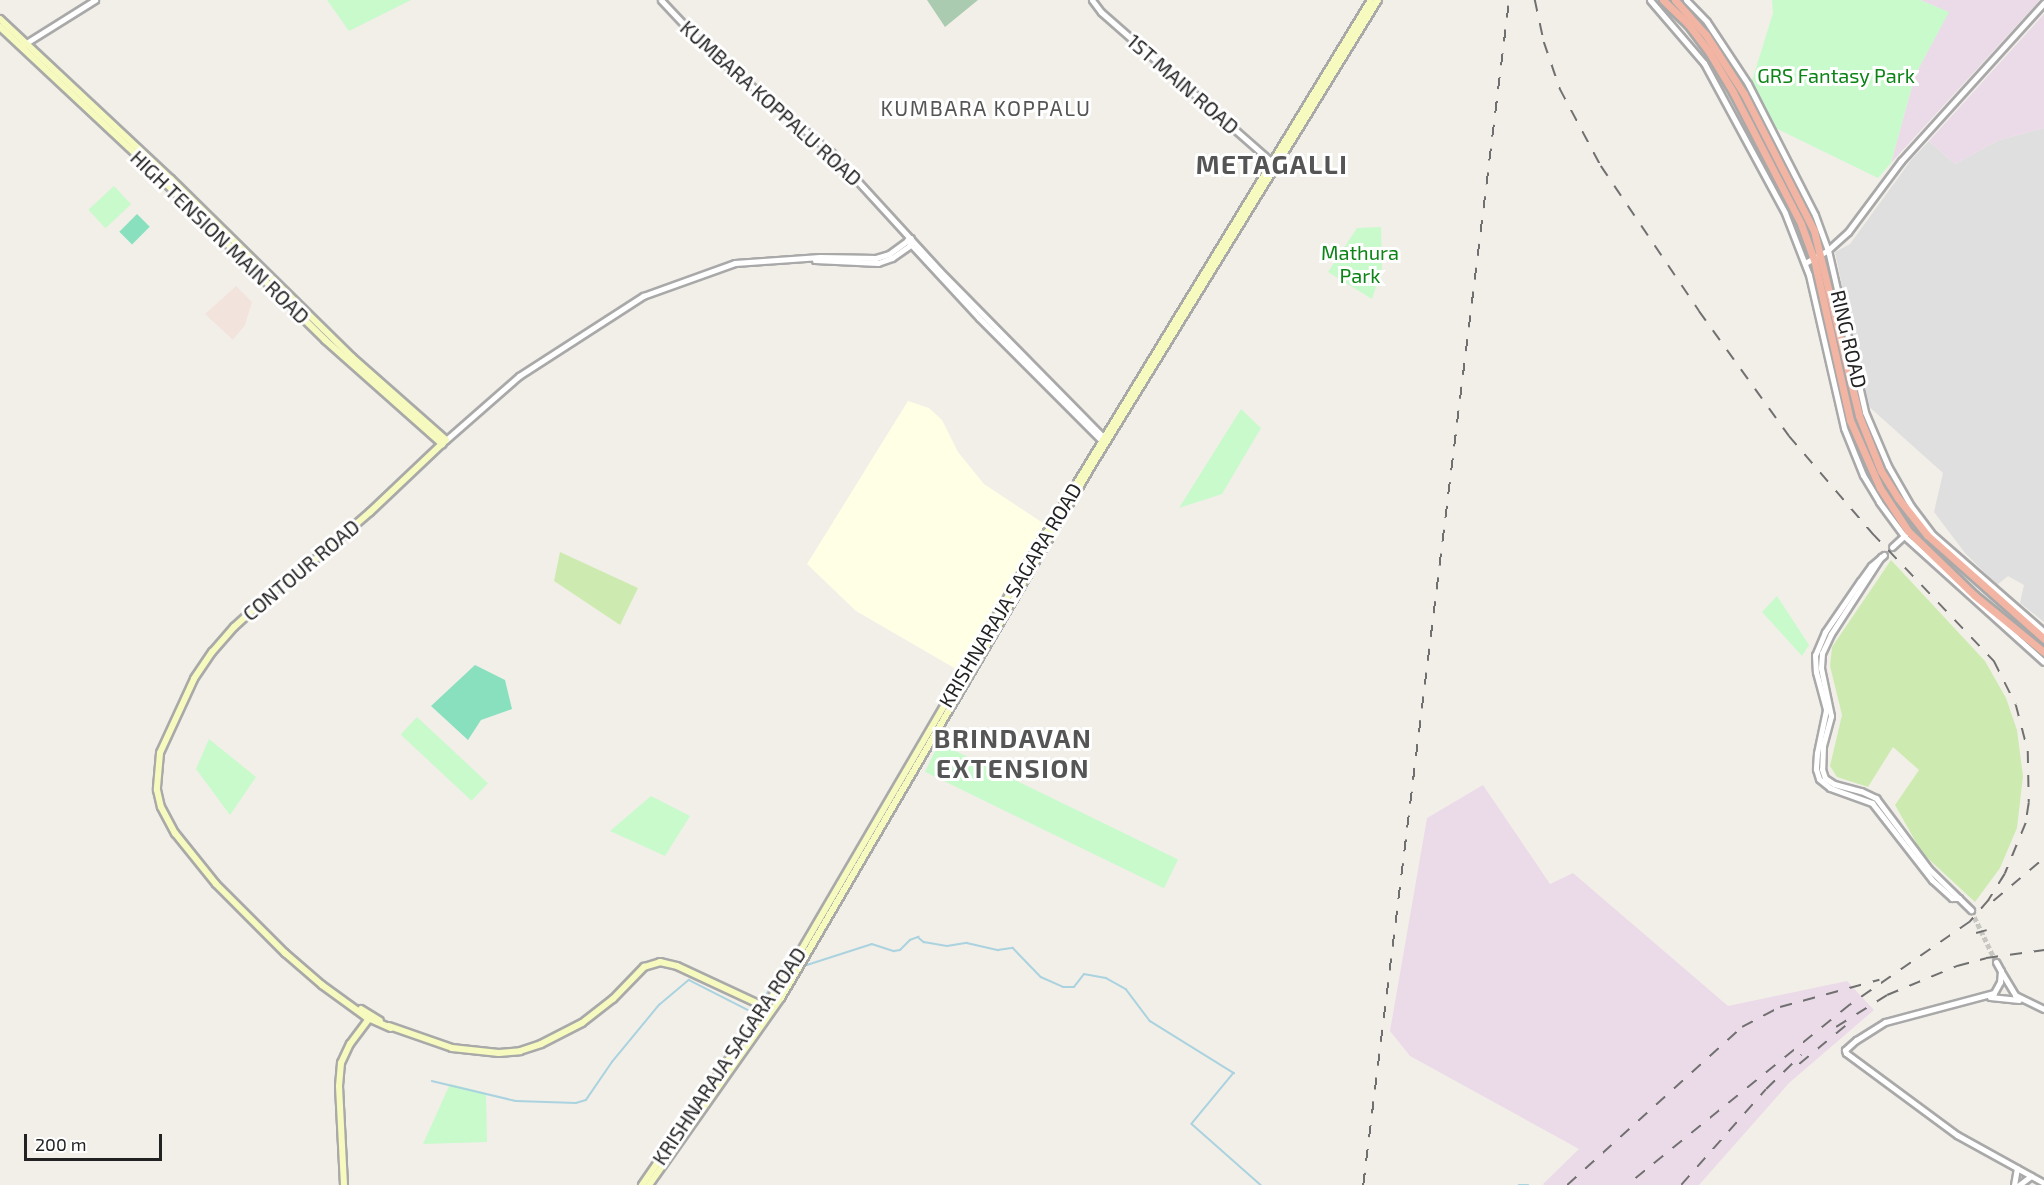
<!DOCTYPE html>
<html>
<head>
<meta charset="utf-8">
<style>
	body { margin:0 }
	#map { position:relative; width:2044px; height:1185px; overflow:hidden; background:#f2efe9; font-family:"Exo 2",sans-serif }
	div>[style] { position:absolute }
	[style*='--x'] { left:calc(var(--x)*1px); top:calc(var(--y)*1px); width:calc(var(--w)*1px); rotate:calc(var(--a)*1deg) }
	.residential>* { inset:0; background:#e0dfdf }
	.industrial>* { inset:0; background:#ebdbe8 }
	.education>* { inset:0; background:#ffffe5 }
	.military>* { inset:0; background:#f3e3dd }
	.grass>* { inset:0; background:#cdebb0 }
	.cemetery>* { inset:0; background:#aacbaf }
	.park>* { inset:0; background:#c8facc; transform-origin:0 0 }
	.pitch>* { inset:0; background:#88e0be; transform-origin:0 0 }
	.stream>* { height:1.5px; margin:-0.75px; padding:0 0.75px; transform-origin:0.75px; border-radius:0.75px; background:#aad3df }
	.tertiary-tunnel>* { height:5px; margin-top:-2.5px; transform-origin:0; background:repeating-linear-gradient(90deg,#c8c6c1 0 5px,transparent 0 7.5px) }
	.roads { filter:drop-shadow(2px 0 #a9a9a9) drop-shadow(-2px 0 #a9a9a9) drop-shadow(0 2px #a9a9a9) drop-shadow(0 -2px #a9a9a9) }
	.tertiary>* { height:5px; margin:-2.5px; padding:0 2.5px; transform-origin:2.5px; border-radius:2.5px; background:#fff }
	.secondary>* { height:6px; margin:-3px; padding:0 3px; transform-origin:3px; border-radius:3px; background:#f7fabf }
	.trunk>* { height:7px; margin:-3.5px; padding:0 3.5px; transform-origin:3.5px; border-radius:3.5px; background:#f2b4a3 }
	.rail>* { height:1.5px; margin-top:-0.75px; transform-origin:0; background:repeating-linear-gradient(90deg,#707070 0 12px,transparent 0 24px) }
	span { translate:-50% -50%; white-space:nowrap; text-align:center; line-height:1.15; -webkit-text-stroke:6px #fff; paint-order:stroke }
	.park-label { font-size:20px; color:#0c8416 }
	.street-label { font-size:20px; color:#222 }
	.neighbourhood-label { font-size:21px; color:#555; letter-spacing:1.5px }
	.district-label { font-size:26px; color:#555; font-weight:700; letter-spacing:1.5px }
	.scale { position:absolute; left:24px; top:1134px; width:138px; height:27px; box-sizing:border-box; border:3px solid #222; border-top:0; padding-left:8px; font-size:18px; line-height:21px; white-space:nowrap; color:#222; -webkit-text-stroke:4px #fff; paint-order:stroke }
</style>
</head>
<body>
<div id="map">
	<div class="residential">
		<div style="clip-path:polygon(2044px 128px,2044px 622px,2020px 603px,2024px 585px,2008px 576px,1997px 585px,1965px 553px,1934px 512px,1943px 473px,1866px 404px,1835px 252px,1850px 244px,1911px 160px,1929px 141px,1955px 164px,1999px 140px)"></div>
	</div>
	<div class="industrial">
		<div style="clip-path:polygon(1920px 0,2040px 0,1891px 163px,1915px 75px,1948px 12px)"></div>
		<div style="clip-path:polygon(2044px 14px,2044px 128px,1999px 140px,1955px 164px,1929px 141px)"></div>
		<div style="clip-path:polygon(1483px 785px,1550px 884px,1573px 873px,1728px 1006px,1847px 981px,1874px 1010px,1789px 1083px,1699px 1185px,1544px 1185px,1543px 1184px,1579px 1149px,1410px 1056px,1390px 1031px,1427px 818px)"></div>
	</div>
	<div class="education">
		<div style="clip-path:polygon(908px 401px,929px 408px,942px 420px,958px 452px,984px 484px,1046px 525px,956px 669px,856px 611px,807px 564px)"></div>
	</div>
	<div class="military">
		<div style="clip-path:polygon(236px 286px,252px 302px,245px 325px,233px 340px,205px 314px)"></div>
	</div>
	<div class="grass">
		<div style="clip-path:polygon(560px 552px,638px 588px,620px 625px,554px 581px)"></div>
		<div style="clip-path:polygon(1891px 560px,1985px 661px,2006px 698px,2017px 730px,2023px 776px,2017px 828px,2000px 868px,1975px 902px,1922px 853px,1895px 805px,1919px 770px,1893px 747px,1868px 787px,1837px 777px,1830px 766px,1842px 715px,1830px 666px,1832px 647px)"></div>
	</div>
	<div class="cemetery">
		<div style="clip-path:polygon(927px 0,978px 0,945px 27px)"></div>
	</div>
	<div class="park">
		<div style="clip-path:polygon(327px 0,411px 0,349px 31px)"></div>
		<div style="clip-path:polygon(1772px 0,1920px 0,1949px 12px,1915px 75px,1891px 163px,1878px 178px,1759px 120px,1747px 97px,1773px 13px)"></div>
		<div style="left:114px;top:186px;width:25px;height:35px;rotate:47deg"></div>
		<div style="clip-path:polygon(1381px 227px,1382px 268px,1372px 299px,1328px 272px,1357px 228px)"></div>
		<div style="clip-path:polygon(1241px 409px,1261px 428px,1222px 494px,1179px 508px)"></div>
		<div style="clip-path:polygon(1777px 596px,1809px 645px,1802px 656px,1762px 612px)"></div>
		<div style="left:417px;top:717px;width:97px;height:24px;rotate:43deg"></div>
		<div style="clip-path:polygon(209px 739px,256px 777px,230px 815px,196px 769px)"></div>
		<div style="left:939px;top:743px;width:266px;height:32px;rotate:26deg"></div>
		<div style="clip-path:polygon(651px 796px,690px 816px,665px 856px,610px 831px)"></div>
		<div style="clip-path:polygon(450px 1084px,486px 1093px,487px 1142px,423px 1144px)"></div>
	</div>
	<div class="pitch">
		<div style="left:137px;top:214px;width:18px;height:25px;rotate:45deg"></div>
		<div style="clip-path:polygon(475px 665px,505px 680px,512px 709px,481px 720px,468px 740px,431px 706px)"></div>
	</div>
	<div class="stream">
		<div style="--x:803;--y:963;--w:4;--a:27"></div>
		<div style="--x:807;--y:965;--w:68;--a:-17.9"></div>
		<div style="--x:872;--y:944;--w:23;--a:18"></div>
		<div style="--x:894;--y:951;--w:6;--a:-9"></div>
		<div style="--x:900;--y:950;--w:14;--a:-45"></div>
		<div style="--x:910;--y:940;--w:9;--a:-21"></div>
		<div style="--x:918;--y:937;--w:8;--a:40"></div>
		<div style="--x:924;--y:942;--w:23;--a:10"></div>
		<div style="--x:947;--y:946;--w:20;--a:-9"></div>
		<div style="--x:967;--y:943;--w:32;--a:13"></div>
		<div style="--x:998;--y:950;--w:15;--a:-8"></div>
		<div style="--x:1013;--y:948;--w:40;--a:46"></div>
		<div style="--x:1041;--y:977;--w:24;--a:24"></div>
		<div style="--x:1063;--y:987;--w:11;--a:0"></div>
		<div style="--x:1074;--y:987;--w:16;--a:-52"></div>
		<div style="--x:1084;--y:974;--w:22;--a:10"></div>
		<div style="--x:1106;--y:978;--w:23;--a:29"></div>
		<div style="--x:1126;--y:989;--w:40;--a:53"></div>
		<div style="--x:1150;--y:1021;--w:99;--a:31.8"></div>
		<div style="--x:1234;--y:1073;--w:66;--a:129.5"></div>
		<div style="--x:1192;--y:1124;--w:92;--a:41.5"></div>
		<div style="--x:762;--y:1002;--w:53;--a:-59.6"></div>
		<div style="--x:789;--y:956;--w:4;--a:27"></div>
		<div style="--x:432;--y:1081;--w:86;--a:13.4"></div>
		<div style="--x:516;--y:1101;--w:60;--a:1.9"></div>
		<div style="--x:576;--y:1103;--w:10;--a:-17"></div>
		<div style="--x:586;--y:1100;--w:46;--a:-55.6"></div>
		<div style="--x:612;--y:1062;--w:74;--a:-50.5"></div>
		<div style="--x:659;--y:1005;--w:39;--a:-40"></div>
		<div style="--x:689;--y:980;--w:71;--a:26.9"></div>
		<div style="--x:752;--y:1012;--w:9;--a:-41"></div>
		<div style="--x:1519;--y:1185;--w:9;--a:0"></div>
	</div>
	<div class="tertiary-tunnel">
		<div style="--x:1971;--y:910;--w:58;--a:64.3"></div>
	</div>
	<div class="roads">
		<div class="tertiary">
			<div style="--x:661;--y:0;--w:66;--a:46.8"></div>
			<div style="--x:706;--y:48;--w:163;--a:39.8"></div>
			<div style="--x:831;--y:152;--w:161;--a:47.5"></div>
			<div style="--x:940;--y:271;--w:237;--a:45.5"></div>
			<div style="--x:1092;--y:0;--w:15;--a:53"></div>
			<div style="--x:1101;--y:12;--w:229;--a:41.3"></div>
			<div style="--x:1650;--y:0;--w:83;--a:49.4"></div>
			<div style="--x:1704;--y:63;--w:170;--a:61.6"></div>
			<div style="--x:1785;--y:213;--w:66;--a:68.8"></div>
			<div style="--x:1809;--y:275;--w:157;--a:77.1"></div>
			<div style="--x:1844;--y:428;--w:51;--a:68"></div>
			<div style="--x:1863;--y:475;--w:31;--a:59"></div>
			<div style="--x:1879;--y:502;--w:42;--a:53.7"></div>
			<div style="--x:1904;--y:536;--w:188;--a:42"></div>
			<div style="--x:1686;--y:0;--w:30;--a:46"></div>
			<div style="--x:1707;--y:22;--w:74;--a:56.5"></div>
			<div style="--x:1748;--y:84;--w:147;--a:62.9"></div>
			<div style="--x:1815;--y:215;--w:37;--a:70"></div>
			<div style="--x:1828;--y:250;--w:166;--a:77.1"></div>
			<div style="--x:1865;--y:412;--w:59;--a:66.9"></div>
			<div style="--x:1888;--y:466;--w:46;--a:60.1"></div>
			<div style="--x:1911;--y:506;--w:36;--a:53"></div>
			<div style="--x:1933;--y:535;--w:147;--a:41.1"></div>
			<div style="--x:23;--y:45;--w:85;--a:-32"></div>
			<div style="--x:907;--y:240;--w:106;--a:47.3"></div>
			<div style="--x:979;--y:318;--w:178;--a:45"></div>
			<div style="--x:815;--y:260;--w:63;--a:2.7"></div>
			<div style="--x:878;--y:263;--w:15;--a:-20"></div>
			<div style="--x:892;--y:258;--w:24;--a:-35"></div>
			<div style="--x:1805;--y:263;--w:26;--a:-29"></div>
			<div style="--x:1828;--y:250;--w:27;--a:-42"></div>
			<div style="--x:1848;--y:232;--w:89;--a:-53.3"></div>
			<div style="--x:1901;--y:161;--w:213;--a:-47.9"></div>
			<div style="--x:446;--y:440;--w:97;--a:-41.2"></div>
			<div style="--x:519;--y:376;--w:148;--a:-32.8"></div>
			<div style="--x:643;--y:296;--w:98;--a:-19.7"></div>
			<div style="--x:735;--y:263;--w:85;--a:-4"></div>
			<div style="--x:820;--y:257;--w:56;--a:1"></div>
			<div style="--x:876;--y:258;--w:14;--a:-17"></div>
			<div style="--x:889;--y:254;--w:27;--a:-36"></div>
			<div style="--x:1892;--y:547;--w:18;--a:-43"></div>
			<div style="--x:1884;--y:555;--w:17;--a:140"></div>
			<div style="--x:1871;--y:566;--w:19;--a:126"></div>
			<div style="--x:1860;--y:581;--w:62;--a:124.5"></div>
			<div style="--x:1825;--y:632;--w:25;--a:113"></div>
			<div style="--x:1815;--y:655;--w:17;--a:87"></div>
			<div style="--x:1816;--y:672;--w:39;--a:75"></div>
			<div style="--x:1826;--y:710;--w:44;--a:101.8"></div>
			<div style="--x:1817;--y:753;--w:16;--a:94"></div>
			<div style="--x:1816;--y:769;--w:10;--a:73"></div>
			<div style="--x:1819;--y:779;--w:14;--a:39"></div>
			<div style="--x:1830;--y:788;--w:45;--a:19.7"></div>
			<div style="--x:1872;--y:803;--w:98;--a:52.1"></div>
			<div style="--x:1932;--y:880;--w:27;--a:42"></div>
			<div style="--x:1952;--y:898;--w:7;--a:0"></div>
			<div style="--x:1881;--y:557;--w:92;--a:123"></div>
			<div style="--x:1831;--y:634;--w:21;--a:115"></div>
			<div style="--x:1822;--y:653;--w:15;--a:94"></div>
			<div style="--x:1821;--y:668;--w:49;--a:78.2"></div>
			<div style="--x:1831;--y:716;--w:31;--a:105"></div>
			<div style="--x:1823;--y:746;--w:23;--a:92"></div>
			<div style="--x:1822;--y:769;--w:9;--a:72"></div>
			<div style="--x:1825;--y:778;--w:11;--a:34"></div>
			<div style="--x:1834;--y:784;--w:28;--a:15"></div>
			<div style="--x:1861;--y:791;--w:17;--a:25"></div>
			<div style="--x:1876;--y:798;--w:89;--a:53.3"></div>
			<div style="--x:1929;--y:869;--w:59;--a:44.3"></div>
			<div style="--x:1996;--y:962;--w:10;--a:61"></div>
			<div style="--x:2001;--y:971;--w:11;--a:95"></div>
			<div style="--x:2000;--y:982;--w:13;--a:119"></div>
			<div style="--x:1994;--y:993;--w:113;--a:165.1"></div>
			<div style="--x:1885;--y:1022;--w:34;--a:148"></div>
			<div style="--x:1856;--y:1040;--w:15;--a:138"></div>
			<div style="--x:1845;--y:1050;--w:3;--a:72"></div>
			<div style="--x:1846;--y:1053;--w:138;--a:36.5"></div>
			<div style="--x:1957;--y:1135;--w:99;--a:28.9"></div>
			<div style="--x:2002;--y:973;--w:26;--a:59"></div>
			<div style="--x:2015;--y:995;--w:32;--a:26"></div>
			<div style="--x:1990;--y:997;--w:29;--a:6"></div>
			<div style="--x:2014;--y:1185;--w:17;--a:-80"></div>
			<div style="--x:2019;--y:1185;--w:15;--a:-37"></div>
		</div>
		<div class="secondary">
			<div style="--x:0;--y:19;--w:234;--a:43.1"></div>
			<div style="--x:171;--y:179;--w:254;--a:44.5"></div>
			<div style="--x:352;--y:357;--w:125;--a:41.4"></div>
			<div style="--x:446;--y:440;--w:105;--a:136.5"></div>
			<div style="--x:370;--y:512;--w:89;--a:139.1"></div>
			<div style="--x:303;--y:570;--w:30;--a:146"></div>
			<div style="--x:278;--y:587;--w:59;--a:137.7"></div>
			<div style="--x:234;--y:627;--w:33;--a:131"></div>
			<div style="--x:212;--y:652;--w:32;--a:124"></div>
			<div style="--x:194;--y:679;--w:81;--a:114.7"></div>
			<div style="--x:160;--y:753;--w:37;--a:95"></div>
			<div style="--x:157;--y:790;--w:17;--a:77"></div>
			<div style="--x:161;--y:807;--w:30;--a:62"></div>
			<div style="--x:175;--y:833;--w:65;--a:51.2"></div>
			<div style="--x:216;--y:884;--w:98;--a:45"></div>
			<div style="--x:285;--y:953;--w:49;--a:40.9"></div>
			<div style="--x:322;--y:985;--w:54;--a:36"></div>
			<div style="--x:366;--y:1017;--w:27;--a:24"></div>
			<div style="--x:0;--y:27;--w:187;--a:43.1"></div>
			<div style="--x:137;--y:155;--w:264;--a:44.5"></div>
			<div style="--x:325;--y:340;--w:157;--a:41.6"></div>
			<div style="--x:361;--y:1009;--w:22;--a:32"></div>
			<div style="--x:389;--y:1026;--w:67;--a:19.2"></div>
			<div style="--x:452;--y:1048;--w:47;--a:6.1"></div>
			<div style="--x:499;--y:1053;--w:21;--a:-5"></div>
			<div style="--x:520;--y:1051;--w:22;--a:-18"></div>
			<div style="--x:541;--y:1044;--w:46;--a:-27.1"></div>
			<div style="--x:582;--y:1023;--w:39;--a:-38"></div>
			<div style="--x:613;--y:999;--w:45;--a:-45.9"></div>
			<div style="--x:644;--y:967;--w:17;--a:-17"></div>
			<div style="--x:660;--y:962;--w:17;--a:13"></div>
			<div style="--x:677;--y:966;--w:99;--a:25"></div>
			<div style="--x:344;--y:1185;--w:99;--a:-92.9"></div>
			<div style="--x:339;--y:1086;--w:23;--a:-85"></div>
			<div style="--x:341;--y:1063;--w:21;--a:-65"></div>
			<div style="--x:350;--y:1044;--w:35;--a:-53"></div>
			<div style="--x:642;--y:1185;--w:252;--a:-55.4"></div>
			<div style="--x:785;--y:978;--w:469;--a:-59.7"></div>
			<div style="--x:1022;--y:573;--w:671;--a:-58.66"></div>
			<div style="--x:649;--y:1185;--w:229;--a:-54.8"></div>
			<div style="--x:781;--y:998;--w:621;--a:-59.72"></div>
			<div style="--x:1094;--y:462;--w:542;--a:-58.42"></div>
		</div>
		<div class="trunk">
			<div style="--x:1663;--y:0;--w:35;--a:44"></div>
			<div style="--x:1688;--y:24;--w:35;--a:53"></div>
			<div style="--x:1709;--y:52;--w:47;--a:59"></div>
			<div style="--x:1733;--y:92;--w:148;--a:62.7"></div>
			<div style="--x:1801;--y:224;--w:37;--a:70"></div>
			<div style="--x:1814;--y:259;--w:165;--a:77.4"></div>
			<div style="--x:1850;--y:420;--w:74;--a:66.2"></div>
			<div style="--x:1880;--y:488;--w:51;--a:56.9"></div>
			<div style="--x:1908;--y:531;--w:92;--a:44.1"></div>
			<div style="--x:1974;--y:595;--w:90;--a:39.2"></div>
			<div style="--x:1675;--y:0;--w:47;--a:48.5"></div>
			<div style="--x:1706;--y:35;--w:70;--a:57.2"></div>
			<div style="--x:1744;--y:94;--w:154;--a:62.9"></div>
			<div style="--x:1814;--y:231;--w:190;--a:76.3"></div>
			<div style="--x:1859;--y:416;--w:59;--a:68.2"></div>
			<div style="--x:1881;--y:471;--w:32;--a:58"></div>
			<div style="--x:1898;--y:498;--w:47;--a:51.9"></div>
			<div style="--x:1927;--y:535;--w:157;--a:41.6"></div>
		</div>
	</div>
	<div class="rail">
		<div style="--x:1535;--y:0;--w:43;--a:77.9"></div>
		<div style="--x:1544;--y:42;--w:50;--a:71.2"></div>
		<div style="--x:1560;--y:89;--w:87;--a:62"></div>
		<div style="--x:1601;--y:166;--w:175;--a:55.9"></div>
		<div style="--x:1699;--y:311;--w:154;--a:54.2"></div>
		<div style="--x:1789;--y:436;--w:128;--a:49.4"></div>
		<div style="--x:1872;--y:533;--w:177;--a:46.4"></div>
		<div style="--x:1994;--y:661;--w:49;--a:63.4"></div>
		<div style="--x:2016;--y:705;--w:48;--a:75.4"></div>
		<div style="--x:2028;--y:751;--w:52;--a:88.9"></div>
		<div style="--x:2029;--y:803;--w:20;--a:99"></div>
		<div style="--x:2026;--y:823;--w:55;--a:112.4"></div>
		<div style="--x:2005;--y:874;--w:31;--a:122"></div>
		<div style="--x:1989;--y:900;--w:29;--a:131"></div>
		<div style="--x:1970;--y:922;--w:146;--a:145.3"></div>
		<div style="--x:1850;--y:1005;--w:286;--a:141"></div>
		<div style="--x:1993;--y:901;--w:67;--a:-40.1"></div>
		<div style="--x:1976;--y:933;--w:11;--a:-15"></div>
		<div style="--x:1836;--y:1027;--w:60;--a:-32.1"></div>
		<div style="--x:1887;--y:995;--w:76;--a:-22.5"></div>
		<div style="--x:1957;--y:966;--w:30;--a:-15"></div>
		<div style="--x:1986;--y:958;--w:59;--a:-7.9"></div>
		<div style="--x:1799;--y:1064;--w:60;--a:-39.6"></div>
		<div style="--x:1363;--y:1185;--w:1194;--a:-82.98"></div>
		<div style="--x:1567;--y:1185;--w:236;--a:-42.1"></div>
		<div style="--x:1742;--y:1027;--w:43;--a:-27.8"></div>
		<div style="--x:1780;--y:1007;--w:103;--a:-15.3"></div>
		<div style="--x:1681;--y:1185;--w:128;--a:-48.5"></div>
		<div style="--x:1766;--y:1089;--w:49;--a:-44.2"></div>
	</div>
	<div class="park-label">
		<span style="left:1836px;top:75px">GRS Fantasy Park</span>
		<span style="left:1360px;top:264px">Mathura<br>Park</span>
	</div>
	<div class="street-label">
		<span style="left:1183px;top:84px;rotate:41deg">1ST MAIN ROAD</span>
		<span style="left:771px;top:103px;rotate:42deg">KUMBARA KOPPALU ROAD</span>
		<span style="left:220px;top:237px;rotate:44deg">HIGH TENSION MAIN ROAD</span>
		<span style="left:1849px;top:339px;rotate:77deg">RING ROAD</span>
		<span style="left:301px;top:570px;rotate:-40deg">CONTOUR ROAD</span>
		<span style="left:1010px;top:595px;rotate:-59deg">KRISHNARAJA SAGARA ROAD</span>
		<span style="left:729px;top:1056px;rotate:-56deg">KRISHNARAJA SAGARA ROAD</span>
	</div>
	<div class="neighbourhood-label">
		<span style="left:986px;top:108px">KUMBARA KOPPALU</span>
	</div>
	<div class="district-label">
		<span style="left:1272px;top:164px">METAGALLI</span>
		<span style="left:1013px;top:753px">BRINDAVAN<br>EXTENSION</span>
	</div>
	<div class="scale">200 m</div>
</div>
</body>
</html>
